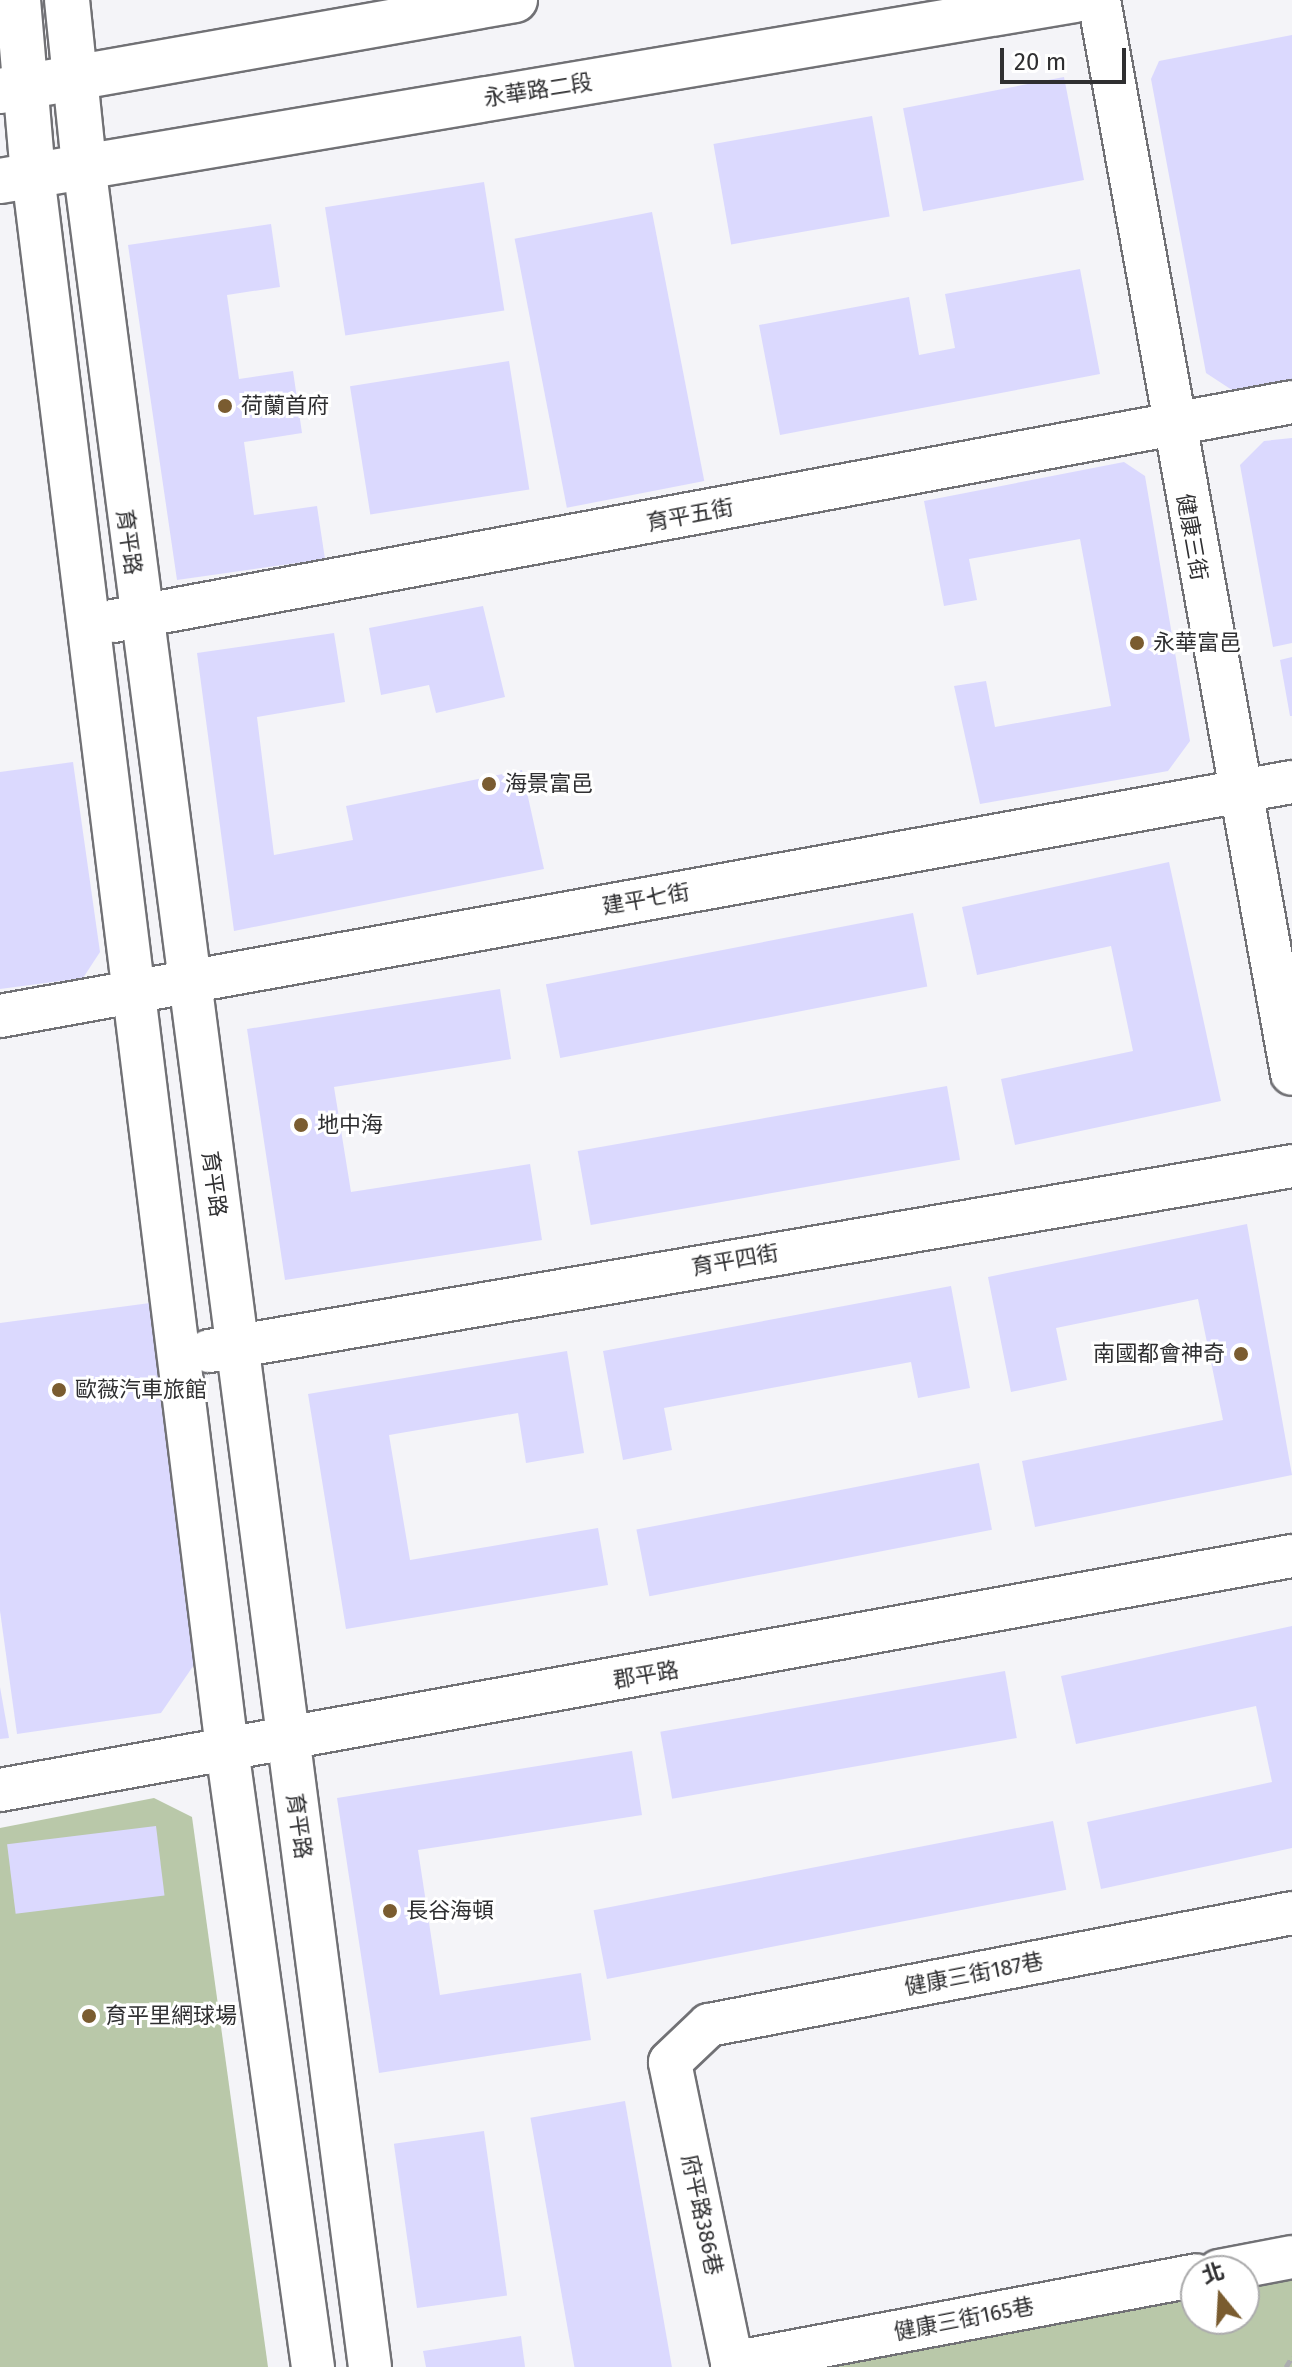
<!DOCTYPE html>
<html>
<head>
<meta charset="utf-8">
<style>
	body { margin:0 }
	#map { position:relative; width:1292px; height:2367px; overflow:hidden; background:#f4f4f8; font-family:"Fira Sans","Noto Sans TC",sans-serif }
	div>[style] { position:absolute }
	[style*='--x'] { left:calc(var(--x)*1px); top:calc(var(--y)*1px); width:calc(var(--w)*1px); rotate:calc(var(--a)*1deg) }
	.green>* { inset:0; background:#b9c8a9 }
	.building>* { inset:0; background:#dbd9fe; transform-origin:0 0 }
	.path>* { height:5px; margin-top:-2.5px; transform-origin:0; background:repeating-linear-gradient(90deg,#acacaf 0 8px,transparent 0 12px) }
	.roads { filter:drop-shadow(2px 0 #717175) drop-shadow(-2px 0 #717175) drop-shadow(0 2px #717175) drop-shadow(0 -2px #717175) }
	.minor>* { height:42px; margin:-21px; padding:0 21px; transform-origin:21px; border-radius:21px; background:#fff }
	.tertiary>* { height:44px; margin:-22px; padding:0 22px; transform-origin:22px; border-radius:22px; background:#fff }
	.dots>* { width:22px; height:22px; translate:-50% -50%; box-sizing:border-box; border:4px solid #fff; border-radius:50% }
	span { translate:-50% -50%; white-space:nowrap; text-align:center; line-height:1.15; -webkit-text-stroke:6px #fff; paint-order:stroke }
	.street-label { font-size:22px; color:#2f2f31 }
	.poi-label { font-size:22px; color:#2f2f31 }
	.left { translate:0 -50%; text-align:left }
	.right { translate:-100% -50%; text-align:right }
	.north { position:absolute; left:1180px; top:2255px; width:80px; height:80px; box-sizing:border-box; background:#fff; border:2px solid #acacad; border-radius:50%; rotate:342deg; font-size:22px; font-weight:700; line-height:32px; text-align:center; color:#2f2f31 }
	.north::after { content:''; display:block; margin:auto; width:28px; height:36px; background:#7a5c30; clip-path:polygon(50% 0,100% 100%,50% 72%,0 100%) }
	.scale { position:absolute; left:1000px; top:48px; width:126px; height:36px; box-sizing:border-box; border:4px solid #2f2f31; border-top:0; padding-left:10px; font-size:24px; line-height:28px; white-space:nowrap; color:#2f2f31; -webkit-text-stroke:6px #fff; paint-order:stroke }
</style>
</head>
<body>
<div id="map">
	<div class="green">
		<div style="clip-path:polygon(154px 1798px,192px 1817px,268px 2367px,0 2367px,0 1828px)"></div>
		<div style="clip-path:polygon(1292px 2278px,1292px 2367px,829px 2367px,1196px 2296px,1196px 2319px,1244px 2319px,1244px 2287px)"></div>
	</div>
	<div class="building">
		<div style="clip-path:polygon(1292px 35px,1292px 381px,1235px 392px,1206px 373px,1151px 79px,1159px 61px)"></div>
		<div style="left:1064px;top:77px;width:105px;height:164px;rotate:79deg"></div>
		<div style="left:872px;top:116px;width:102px;height:161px;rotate:80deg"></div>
		<div style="left:484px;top:182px;width:130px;height:161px;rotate:81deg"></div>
		<div style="left:652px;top:212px;width:274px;height:140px;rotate:79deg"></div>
		<div style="clip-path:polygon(271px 224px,280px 287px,227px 295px,239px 379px,293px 371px,302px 433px,244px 442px,254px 515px,317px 506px,325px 559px,177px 580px,128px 245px)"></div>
		<div style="clip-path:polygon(1080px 269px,1100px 374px,780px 435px,759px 325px,909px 297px,919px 355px,955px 348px,945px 294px)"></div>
		<div style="left:509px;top:361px;width:130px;height:161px;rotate:81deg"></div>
		<div style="clip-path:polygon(1292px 438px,1292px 643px,1273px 647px,1240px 465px,1264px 441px)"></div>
		<div style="clip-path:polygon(1124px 462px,1145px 476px,1190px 741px,1168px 771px,980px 804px,954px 686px,986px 681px,995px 727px,1111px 706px,1080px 539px,969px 559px,977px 600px,944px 606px,924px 501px)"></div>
		<div style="clip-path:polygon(483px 606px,505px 697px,436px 713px,429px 685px,381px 695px,369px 628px)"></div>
		<div style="clip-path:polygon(334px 633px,345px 702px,257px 717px,274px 855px,353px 840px,346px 806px,522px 770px,544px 869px,234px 931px,197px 653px)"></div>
		<div style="clip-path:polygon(1292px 657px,1292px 716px,1290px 716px,1280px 660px)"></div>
		<div style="clip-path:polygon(73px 762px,100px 952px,83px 978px,0 989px,0 772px)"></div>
		<div style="clip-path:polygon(1169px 862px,1221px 1101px,1015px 1145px,1001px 1079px,1133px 1051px,1111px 946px,977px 975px,962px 907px)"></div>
		<div style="left:913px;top:913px;width:75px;height:374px;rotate:79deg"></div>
		<div style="clip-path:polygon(500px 989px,511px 1059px,334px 1087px,351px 1192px,530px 1164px,542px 1240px,285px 1280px,247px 1029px)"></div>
		<div style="left:947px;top:1086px;width:75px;height:375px;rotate:80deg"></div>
		<div style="clip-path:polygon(1247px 1224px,1292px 1475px,1035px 1527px,1022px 1461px,1223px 1420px,1198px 1299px,1056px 1328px,1067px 1380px,1011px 1392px,988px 1277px)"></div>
		<div style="clip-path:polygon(951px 1286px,970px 1388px,918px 1398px,911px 1362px,664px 1408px,672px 1450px,623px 1460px,603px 1351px)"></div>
		<div style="clip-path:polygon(150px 1303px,198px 1659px,161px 1713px,17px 1734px,0 1611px,0 1323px)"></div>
		<div style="clip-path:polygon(567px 1351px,584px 1453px,526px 1463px,518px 1413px,389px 1435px,410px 1560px,598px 1528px,608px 1585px,346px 1629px,308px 1394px)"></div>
		<div style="left:979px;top:1463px;width:68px;height:349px;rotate:79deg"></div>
		<div style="clip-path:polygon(1292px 1626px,1292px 1848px,1101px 1889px,1087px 1822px,1272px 1782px,1256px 1706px,1076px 1744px,1061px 1676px)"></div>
		<div style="left:1005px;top:1671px;width:68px;height:350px;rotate:80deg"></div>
		<div style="clip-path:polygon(0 1687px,9px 1738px,0 1739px)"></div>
		<div style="clip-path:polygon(632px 1751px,642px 1815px,418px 1850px,440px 1995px,581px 1973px,591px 2040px,379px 2073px,337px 1798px)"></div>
		<div style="left:1053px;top:1821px;width:70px;height:468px;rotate:79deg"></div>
		<div style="left:156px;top:1826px;width:70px;height:150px;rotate:83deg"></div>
		<div style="left:625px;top:2101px;width:270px;height:96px;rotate:80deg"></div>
		<div style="left:484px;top:2131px;width:166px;height:91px;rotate:82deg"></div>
		<div style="clip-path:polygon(521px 2336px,525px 2367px,426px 2367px,423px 2351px)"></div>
	</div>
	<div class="path">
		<div style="--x:1286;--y:2367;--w:12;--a:-59"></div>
	</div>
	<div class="roads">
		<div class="minor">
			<div style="--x:1099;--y:0;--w:1091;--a:79.81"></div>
			<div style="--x:84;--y:165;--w:2220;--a:82.6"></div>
			<div style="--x:33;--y:175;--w:1586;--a:82.97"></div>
			<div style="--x:227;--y:1749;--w:624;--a:82.08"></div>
			<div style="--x:113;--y:621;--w:1199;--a:-10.52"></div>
			<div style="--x:0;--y:1016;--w:1313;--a:-10.27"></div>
			<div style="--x:209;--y:1351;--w:1099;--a:-9.69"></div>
			<div style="--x:0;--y:1790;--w:1313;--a:-10.27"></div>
			<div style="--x:1219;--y:2271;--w:74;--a:-10.9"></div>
			<div style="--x:732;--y:2363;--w:472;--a:-10.7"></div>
			<div style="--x:733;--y:2367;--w:311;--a:-101.7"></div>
			<div style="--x:670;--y:2062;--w:54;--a:-43.5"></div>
			<div style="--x:709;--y:2025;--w:594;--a:-10.87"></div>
		</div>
		<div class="tertiary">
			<div style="--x:18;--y:0;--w:176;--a:85.1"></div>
			<div style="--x:67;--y:0;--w:166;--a:84.1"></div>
			<div style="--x:0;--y:91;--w:523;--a:-10.02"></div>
			<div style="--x:0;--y:181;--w:1090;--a:-9.56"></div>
		</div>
	</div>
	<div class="dots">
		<div style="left:225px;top:406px;background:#7a5c30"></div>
		<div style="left:1137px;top:643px;background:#7a5c30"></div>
		<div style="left:489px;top:784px;background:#7a5c30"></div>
		<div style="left:301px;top:1125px;background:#7a5c30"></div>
		<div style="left:1241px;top:1354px;background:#7a5c30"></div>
		<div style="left:59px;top:1390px;background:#7a5c30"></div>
		<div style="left:390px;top:1911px;background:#7a5c30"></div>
		<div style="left:89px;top:2016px;background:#7a5c30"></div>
	</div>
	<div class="street-label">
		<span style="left:538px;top:90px;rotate:-9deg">永華路二段</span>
		<span style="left:690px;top:515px;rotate:-11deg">育平五街</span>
		<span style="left:1192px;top:537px;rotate:80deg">健康三街</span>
		<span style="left:129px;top:542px;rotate:82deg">育平路</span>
		<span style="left:646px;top:899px;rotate:-10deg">建平七街</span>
		<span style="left:214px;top:1184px;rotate:82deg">育平路</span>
		<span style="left:735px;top:1260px;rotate:-10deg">育平四街</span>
		<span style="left:646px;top:1675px;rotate:-10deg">郡平路</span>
		<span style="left:299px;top:1826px;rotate:82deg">育平路</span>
		<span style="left:974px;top:1974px;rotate:-11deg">健康三街187巷</span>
		<span style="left:702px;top:2215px;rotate:78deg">府平路386巷</span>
		<span style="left:964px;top:2319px;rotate:-11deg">健康三街165巷</span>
	</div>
	<div class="poi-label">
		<span class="left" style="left:241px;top:406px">荷蘭首府</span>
		<span class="left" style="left:1153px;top:643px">永華富邑</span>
		<span class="left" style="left:505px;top:784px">海景富邑</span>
		<span class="left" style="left:317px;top:1125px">地中海</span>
		<span class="right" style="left:1225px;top:1354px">南國都會神奇</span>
		<span class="left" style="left:75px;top:1390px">歐薇汽車旅館</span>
		<span class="left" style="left:406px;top:1911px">長谷海頓</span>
		<span class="left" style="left:105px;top:2016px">育平里網球場</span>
	</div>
	<div class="north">北</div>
	<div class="scale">20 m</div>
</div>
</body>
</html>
